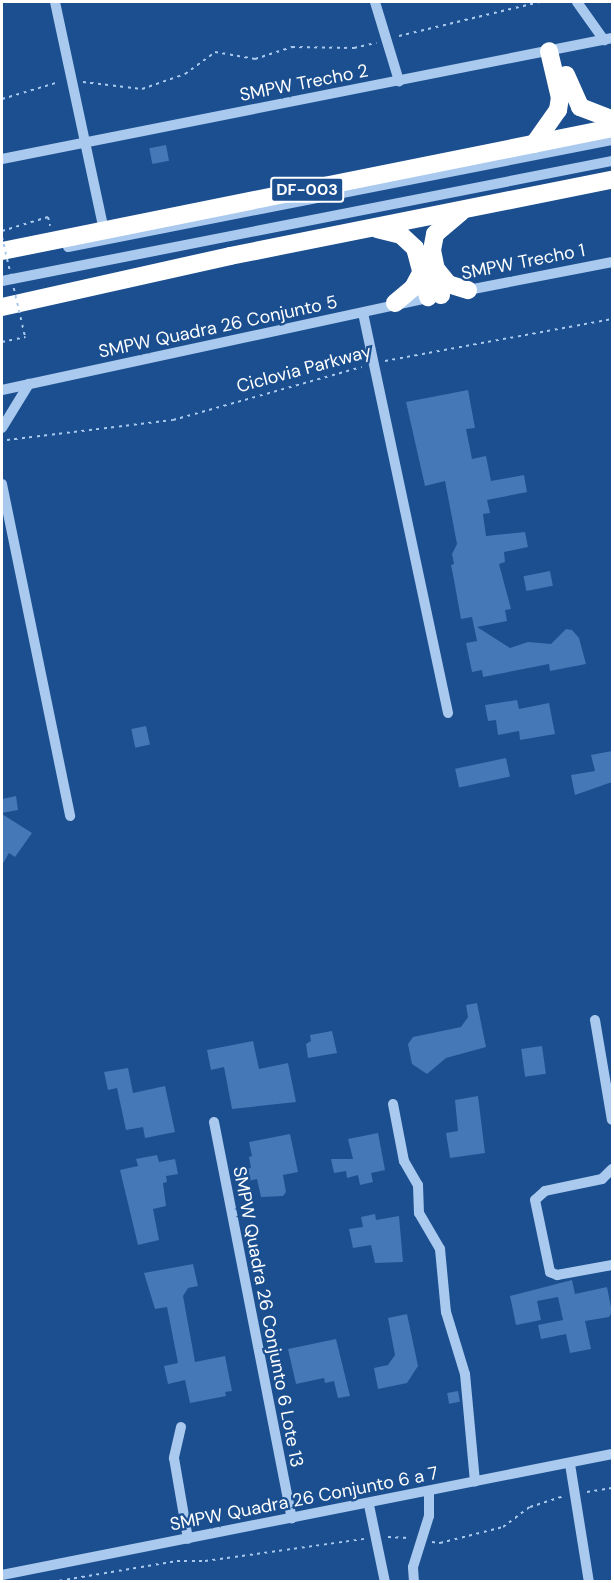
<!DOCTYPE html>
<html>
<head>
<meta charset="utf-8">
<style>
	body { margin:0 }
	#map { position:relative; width:614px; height:1583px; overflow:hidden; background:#1b4f8f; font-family:"DM Sans",sans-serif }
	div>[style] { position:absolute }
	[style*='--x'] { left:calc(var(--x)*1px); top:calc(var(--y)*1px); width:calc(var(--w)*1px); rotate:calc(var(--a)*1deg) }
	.building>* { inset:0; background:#4478b7; transform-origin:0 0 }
	.path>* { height:2px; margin-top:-1px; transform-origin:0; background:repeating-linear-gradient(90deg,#a9c9ee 0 3px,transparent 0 7.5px) }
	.minor>* { height:10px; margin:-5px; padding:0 5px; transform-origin:5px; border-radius:5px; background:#a9c9ee }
	.highway>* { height:18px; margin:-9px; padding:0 9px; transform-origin:9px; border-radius:9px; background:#fff }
	.path-bridge>* { height:2px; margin-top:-1px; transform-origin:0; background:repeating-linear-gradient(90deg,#a9c9ee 0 3px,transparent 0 7.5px) }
	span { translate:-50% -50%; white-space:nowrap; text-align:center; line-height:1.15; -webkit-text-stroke:4.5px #1b4f8f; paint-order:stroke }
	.shield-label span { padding:2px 4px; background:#1b4f8f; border:2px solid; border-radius:4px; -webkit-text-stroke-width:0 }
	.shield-label { font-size:16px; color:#fff; font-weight:700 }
	.street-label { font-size:18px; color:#fff }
	.frame { position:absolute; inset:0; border:3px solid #fff; pointer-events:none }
</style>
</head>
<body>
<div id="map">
	<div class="building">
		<div style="left:166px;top:145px;width:16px;height:17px;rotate:79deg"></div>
		<div style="clip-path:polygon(468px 390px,475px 428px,466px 429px,472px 459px,486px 456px,491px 481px,524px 475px,527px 492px,487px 500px,490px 513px,483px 514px,486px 536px,525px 532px,528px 547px,504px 552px,505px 562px,499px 564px,511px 609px,505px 610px,507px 621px,477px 627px,510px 648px,528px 642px,551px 644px,566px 629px,572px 630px,579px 638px,586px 664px,550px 671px,549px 664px,483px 677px,482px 670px,472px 672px,466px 643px,477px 641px,472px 617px,461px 619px,454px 580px,451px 565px,454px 564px,452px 554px,457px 544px,445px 481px,425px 486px,406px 402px)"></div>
		<div style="left:550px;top:571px;width:15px;height:27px;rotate:79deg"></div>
		<div style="clip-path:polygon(517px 700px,519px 709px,549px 703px,555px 734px,520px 740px,519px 731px,498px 735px,496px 720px,488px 721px,485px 705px)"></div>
		<div style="left:146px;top:726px;width:19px;height:15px;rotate:78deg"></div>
		<div style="clip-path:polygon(612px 751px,612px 782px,575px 795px,571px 775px,595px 771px,591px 755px)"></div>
		<div style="left:506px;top:758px;width:19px;height:52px;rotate:78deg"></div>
		<div style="clip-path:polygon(16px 796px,18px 810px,2px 813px,2px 799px)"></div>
		<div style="clip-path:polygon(2px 814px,32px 833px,15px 857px,9px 853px,2px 865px)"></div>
		<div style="clip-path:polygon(477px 1003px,486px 1047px,446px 1058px,427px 1074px,412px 1064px,408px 1044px,413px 1037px,461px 1027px,468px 1017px,466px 1005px)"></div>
		<div style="clip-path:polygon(332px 1031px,337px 1053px,308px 1058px,306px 1044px,311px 1041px,310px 1035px)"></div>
		<div style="clip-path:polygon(253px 1041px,259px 1069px,288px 1063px,296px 1102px,232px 1109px,224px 1067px,211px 1070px,207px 1050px)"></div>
		<div style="left:542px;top:1046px;width:28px;height:21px;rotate:82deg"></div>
		<div style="clip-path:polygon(128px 1068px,133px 1093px,165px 1086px,175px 1132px,145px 1138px,143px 1127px,126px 1130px,117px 1088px,108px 1090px,104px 1072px)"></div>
		<div style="clip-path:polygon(478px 1096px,485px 1153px,450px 1158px,446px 1133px,458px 1131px,455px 1100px)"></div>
		<div style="clip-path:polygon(378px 1133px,385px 1170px,371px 1173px,373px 1182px,360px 1185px,358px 1175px,347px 1178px,346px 1171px,334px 1173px,331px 1159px,353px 1159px,348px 1139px)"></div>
		<div style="clip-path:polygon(290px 1134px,298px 1172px,283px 1175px,286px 1192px,283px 1196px,261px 1197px,257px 1179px,248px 1181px,245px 1169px,251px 1168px,249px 1157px,252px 1156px,249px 1142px)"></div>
		<div style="clip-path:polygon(157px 1155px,159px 1162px,175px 1159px,178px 1174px,166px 1176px,167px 1182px,163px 1183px,166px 1206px,153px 1209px,159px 1240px,138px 1245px,120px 1170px,138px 1166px,136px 1159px)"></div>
		<div style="clip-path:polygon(375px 1214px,376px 1220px,399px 1216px,403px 1262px,375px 1263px,371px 1245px,353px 1248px,349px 1229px,363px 1227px,361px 1217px)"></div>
		<div style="clip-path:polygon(193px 1264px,198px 1286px,188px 1288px,183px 1296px,195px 1362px,225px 1356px,232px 1391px,225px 1392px,226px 1396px,190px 1403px,185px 1380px,168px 1384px,164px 1366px,178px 1363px,167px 1307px,155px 1309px,144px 1273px)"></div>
		<div style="clip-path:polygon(572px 1280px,575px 1294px,607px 1287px,612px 1312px,609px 1317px,585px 1321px,591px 1349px,570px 1353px,566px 1334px,541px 1339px,538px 1325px,563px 1320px,558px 1297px,537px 1301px,541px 1320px,516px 1325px,510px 1296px)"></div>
		<div style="clip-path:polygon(407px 1314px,418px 1366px,407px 1383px,378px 1389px,374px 1368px,388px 1365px,395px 1355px,388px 1318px)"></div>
		<div style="clip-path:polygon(336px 1339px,350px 1396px,338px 1398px,334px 1381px,325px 1383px,324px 1378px,296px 1384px,288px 1349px)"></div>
		<div style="left:458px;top:1391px;width:11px;height:11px;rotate:80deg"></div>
	</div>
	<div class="path">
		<div style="--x:399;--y:36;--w:145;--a:-13.6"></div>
		<div style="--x:83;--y:82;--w:59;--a:6.8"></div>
		<div style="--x:142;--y:89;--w:46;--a:-19.2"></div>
		<div style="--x:185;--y:74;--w:37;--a:-36"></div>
		<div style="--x:215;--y:52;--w:41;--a:9.9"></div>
		<div style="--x:255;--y:59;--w:39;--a:-18"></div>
		<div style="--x:292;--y:47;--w:62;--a:0.9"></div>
		<div style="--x:354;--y:48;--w:23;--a:-13"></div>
		<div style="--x:2;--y:99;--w:59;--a:-16.6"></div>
		<div style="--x:2;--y:231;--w:48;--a:-16.9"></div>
		<div style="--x:48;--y:217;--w:9;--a:77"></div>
		<div style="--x:2;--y:342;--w:24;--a:-12"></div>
		<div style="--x:385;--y:361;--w:231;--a:-10.5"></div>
		<div style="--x:7;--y:440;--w:167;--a:-6.9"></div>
		<div style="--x:173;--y:420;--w:196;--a:-15.7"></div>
		<div style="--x:587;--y:1492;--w:25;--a:-9"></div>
		<div style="--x:388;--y:1537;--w:21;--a:3"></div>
		<div style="--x:432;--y:1542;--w:8;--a:7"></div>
		<div style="--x:440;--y:1543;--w:65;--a:-14.3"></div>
		<div style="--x:503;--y:1527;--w:34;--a:-37"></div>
		<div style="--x:530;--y:1507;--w:35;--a:-18"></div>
		<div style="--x:52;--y:1582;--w:127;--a:-9.5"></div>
		<div style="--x:177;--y:1561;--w:28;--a:0"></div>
		<div style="--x:205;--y:1561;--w:161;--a:-7.9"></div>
	</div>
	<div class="minor">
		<div style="--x:55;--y:2;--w:234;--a:77.9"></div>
		<div style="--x:375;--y:2;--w:83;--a:73.1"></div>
		<div style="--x:577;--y:2;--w:47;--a:54.6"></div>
		<div style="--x:2;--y:159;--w:622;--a:-11.22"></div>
		<div style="--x:68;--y:247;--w:554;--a:-11.13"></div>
		<div style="--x:2;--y:281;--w:622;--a:-11.13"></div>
		<div style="--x:463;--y:291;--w:152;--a:-11"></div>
		<div style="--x:363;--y:313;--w:409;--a:78"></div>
		<div style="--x:2;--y:390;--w:440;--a:-12.2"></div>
		<div style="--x:2;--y:428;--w:52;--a:-58.5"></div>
		<div style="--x:2;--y:484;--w:339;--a:78.4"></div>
		<div style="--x:595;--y:1020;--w:101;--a:80.4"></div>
		<div style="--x:393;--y:1104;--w:58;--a:79.1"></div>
		<div style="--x:404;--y:1161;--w:28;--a:60"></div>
		<div style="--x:418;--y:1185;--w:28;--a:88"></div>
		<div style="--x:419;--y:1213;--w:42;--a:59.7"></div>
		<div style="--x:440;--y:1249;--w:63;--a:84.6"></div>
		<div style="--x:446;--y:1312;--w:65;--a:73"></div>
		<div style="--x:465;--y:1374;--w:108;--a:84.7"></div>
		<div style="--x:214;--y:1122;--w:404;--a:78.9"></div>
		<div style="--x:612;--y:1169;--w:14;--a:135"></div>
		<div style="--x:602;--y:1179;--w:58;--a:168.1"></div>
		<div style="--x:545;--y:1191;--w:13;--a:138"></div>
		<div style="--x:535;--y:1200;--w:74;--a:78.2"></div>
		<div style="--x:550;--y:1272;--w:8;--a:23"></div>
		<div style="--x:557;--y:1275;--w:56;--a:-10.3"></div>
		<div style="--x:181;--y:1427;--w:32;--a:103"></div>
		<div style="--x:174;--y:1458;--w:82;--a:80.2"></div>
		<div style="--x:570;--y:1464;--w:120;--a:80.9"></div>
		<div style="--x:369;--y:1505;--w:79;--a:78.3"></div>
		<div style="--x:2;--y:1575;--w:622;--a:-11.22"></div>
		<div style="--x:414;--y:1582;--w:15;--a:-94"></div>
		<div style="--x:413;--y:1567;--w:53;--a:-72.6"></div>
		<div style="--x:429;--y:1516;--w:24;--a:-90"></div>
	</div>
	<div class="highway">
		<div style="--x:566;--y:75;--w:35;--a:66"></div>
		<div style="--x:580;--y:107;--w:34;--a:21"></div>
		<div style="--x:534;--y:144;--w:42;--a:-54.8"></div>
		<div style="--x:558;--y:110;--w:12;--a:-81"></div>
		<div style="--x:560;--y:98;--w:48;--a:-103.2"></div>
		<div style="--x:377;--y:229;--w:25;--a:14"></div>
		<div style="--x:401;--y:235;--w:19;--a:43"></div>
		<div style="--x:415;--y:248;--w:51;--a:75.1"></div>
		<div style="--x:2;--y:251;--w:622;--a:-11.4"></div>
		<div style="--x:436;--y:269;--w:19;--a:51"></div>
		<div style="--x:448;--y:284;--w:21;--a:17"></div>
		<div style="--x:441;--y:295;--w:46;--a:-101.3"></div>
		<div style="--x:432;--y:250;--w:16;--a:-79"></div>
		<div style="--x:435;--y:234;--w:34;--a:-40"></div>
		<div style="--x:395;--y:303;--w:23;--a:-40"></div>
		<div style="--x:413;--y:288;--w:21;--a:-62"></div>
		<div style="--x:2;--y:307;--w:234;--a:-12.6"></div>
		<div style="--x:230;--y:256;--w:389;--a:-11.3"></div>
	</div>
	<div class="path-bridge">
		<div style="--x:2;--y:237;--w:103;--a:77"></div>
	</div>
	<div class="shield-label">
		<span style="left:307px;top:190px">DF-003</span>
	</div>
	<div class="street-label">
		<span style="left:304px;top:83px;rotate:-11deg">SMPW Trecho 2</span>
		<span style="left:523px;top:262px;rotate:-11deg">SMPW Trecho 1</span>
		<span style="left:218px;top:327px;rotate:-12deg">SMPW Quadra 26 Conjunto 5</span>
		<span style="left:304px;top:369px;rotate:-15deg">Ciclovia Parkway</span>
		<span style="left:268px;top:1317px;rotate:79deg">SMPW Quadra 26 Conjunto 6 Lote 13</span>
		<span style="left:304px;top:1499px;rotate:-11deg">SMPW Quadra 26 Conjunto 6 a 7</span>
	</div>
	<div class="frame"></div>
</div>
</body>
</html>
